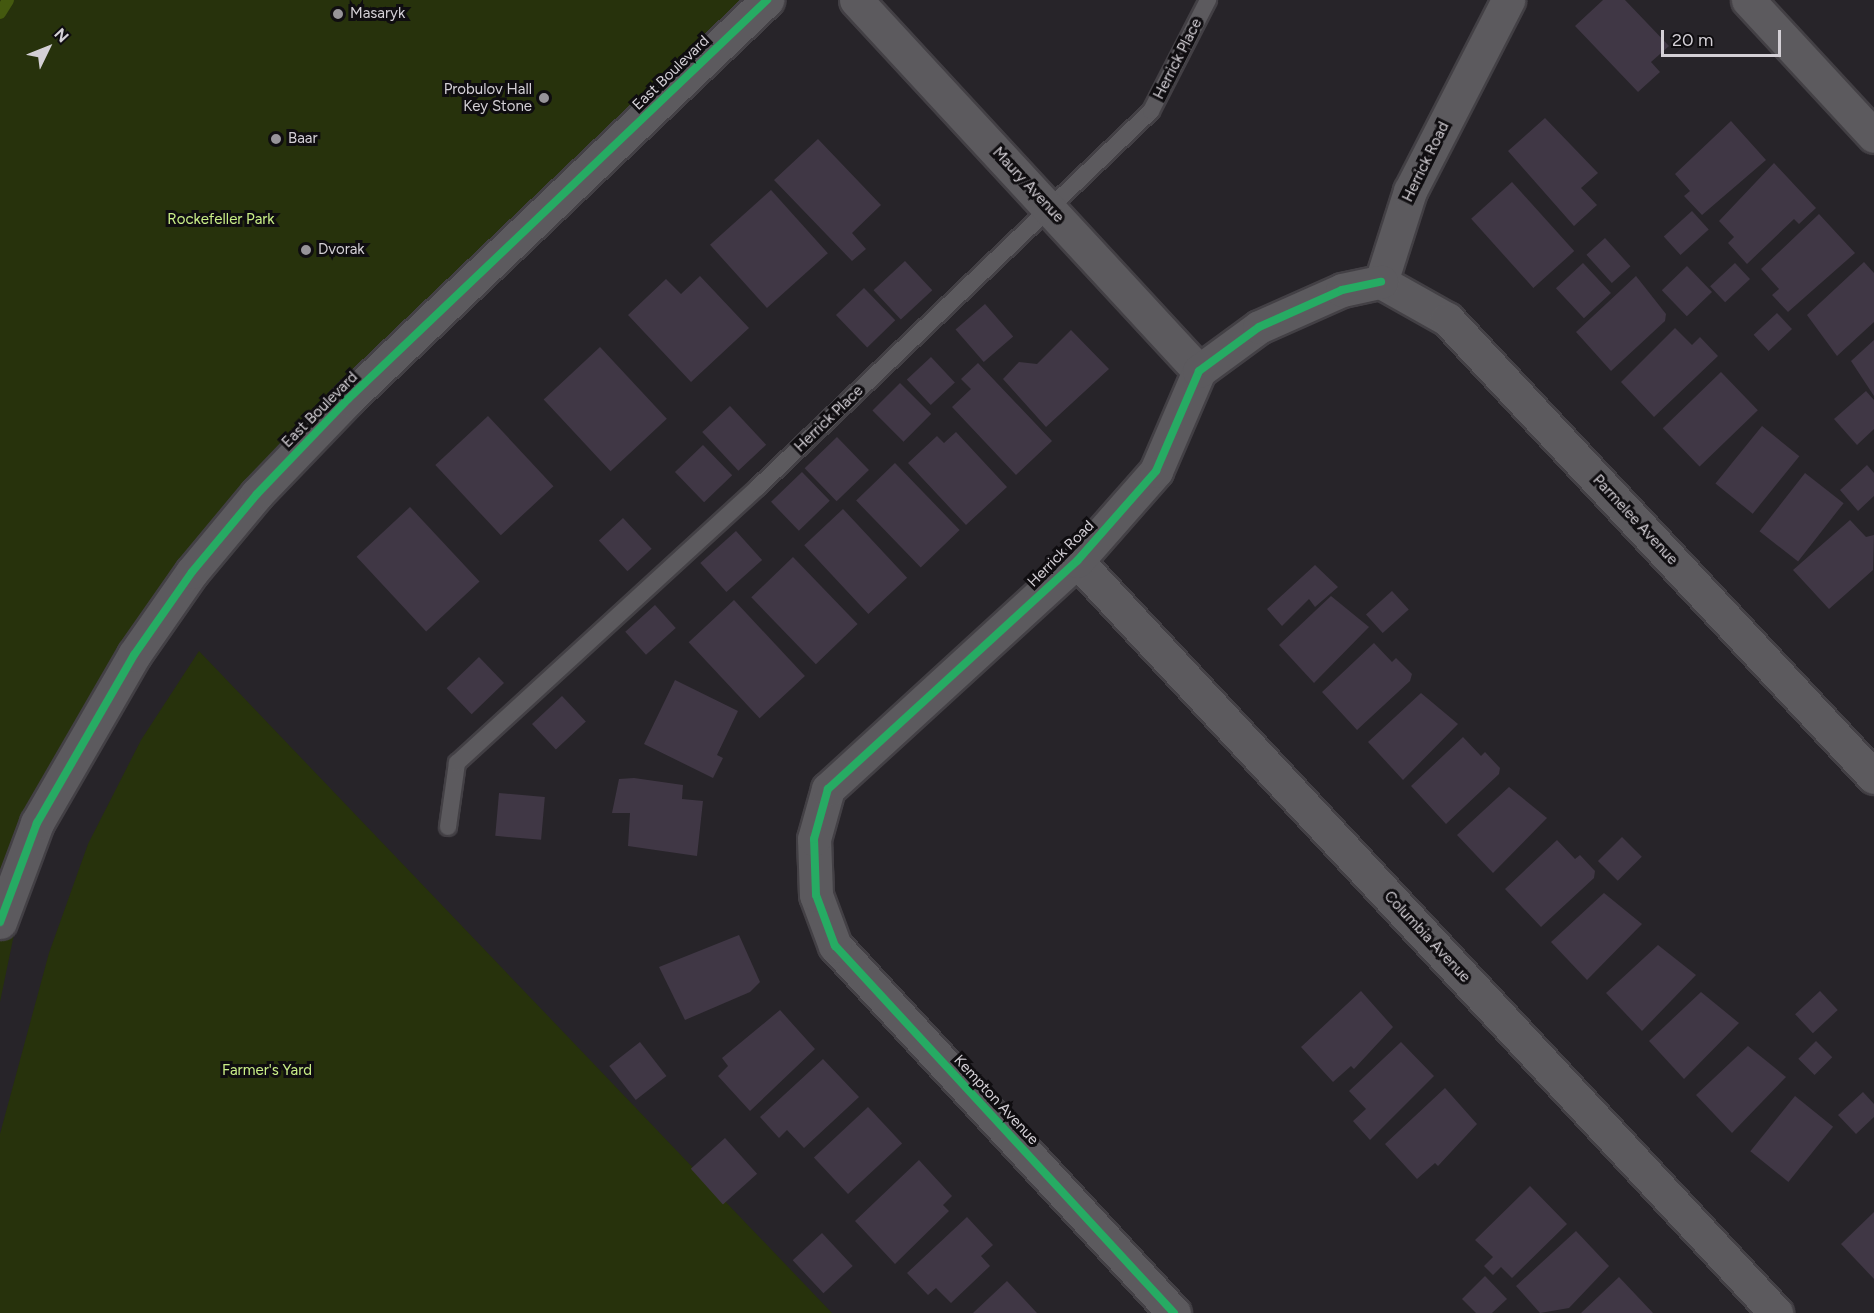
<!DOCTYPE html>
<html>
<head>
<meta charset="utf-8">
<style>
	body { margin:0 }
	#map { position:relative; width:1874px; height:1313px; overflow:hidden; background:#272429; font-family:Figtree,sans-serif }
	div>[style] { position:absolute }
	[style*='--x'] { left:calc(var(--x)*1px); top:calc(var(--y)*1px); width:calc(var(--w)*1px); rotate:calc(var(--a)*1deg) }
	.green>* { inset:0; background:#27320c }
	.stream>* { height:12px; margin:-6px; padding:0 6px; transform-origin:6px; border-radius:6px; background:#44590f }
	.building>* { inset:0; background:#403745; transform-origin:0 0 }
	.roads { filter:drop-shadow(2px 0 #434045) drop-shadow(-2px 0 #434045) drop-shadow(0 2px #434045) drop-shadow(0 -2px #434045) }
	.lane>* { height:16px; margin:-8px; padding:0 8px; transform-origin:8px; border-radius:8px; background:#5c5a5e }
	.street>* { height:33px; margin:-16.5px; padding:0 16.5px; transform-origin:16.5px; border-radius:16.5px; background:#5c5a5e }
	.cycleway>* { height:8px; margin:-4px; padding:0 4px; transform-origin:4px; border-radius:4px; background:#26ab63 }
	.dots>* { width:16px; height:16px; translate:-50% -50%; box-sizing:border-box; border:3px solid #0f0d10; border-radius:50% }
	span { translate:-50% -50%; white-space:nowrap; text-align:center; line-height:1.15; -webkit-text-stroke:6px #0f0d10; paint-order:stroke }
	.poi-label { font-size:15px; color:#d4d0d6 }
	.left { translate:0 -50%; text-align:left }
	.right { translate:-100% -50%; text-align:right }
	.street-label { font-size:15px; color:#d4d0d6 }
	.park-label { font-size:15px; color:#caef88 }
	.north { position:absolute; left:18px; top:18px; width:60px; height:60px; -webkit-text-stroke:4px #0f0d10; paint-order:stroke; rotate:47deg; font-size:16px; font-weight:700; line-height:24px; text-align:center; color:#d4d0d6 }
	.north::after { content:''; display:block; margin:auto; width:21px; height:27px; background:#d4d0d6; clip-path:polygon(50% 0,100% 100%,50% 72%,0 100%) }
	.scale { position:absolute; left:1661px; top:30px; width:120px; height:27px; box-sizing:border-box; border:3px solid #d4d0d6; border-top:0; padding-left:8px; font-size:18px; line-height:21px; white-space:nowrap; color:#d4d0d6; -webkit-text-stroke:4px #0f0d10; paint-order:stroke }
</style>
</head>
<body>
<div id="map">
	<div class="green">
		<div style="clip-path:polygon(0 0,756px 0,257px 494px,37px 823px,0 1002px)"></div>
		<div style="clip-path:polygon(199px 651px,832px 1313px,0 1313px,0 1134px,49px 953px,88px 844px,141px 740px)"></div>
	</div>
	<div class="stream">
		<div style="--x:0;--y:13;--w:15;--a:-58"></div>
	</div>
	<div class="building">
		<div style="clip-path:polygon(1603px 0,1625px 0,1669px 46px,1651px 62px,1660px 72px,1638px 92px,1575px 26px)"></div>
		<div style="clip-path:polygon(1545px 118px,1598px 173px,1581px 188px,1597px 205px,1574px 226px,1508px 151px)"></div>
		<div style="clip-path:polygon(1731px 121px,1766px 160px,1702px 215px,1684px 196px,1690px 191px,1675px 174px)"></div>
		<div style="clip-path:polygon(818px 139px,881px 205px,852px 233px,866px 249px,852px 261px,774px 180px)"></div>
		<div style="clip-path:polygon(1774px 163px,1816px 208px,1799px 224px,1794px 219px,1747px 264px,1728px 243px,1734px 237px,1719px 221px)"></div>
		<div style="left:1512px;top:182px;width:93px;height:55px;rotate:48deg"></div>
		<div style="left:771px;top:190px;width:85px;height:82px;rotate:48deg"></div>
		<div style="left:1692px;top:211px;width:25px;height:38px;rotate:48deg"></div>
		<div style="clip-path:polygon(1819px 214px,1855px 253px,1788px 312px,1772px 295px,1779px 289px,1761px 269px)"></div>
		<div style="left:1605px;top:238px;width:38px;height:25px;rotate:48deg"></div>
		<div style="left:905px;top:261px;width:40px;height:43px;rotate:47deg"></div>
		<div style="clip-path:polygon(1864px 262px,1874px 273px,1874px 322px,1837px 356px,1807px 315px)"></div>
		<div style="left:1583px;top:263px;width:41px;height:37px;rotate:47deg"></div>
		<div style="left:1735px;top:263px;width:22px;height:34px;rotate:47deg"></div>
		<div style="left:1687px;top:266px;width:36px;height:35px;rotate:46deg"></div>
		<div style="clip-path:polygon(700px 276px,749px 328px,691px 382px,628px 315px,666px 279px,681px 294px)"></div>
		<div style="clip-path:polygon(1636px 276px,1666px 314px,1665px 321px,1611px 371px,1576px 332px)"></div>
		<div style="left:864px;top:288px;width:45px;height:39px;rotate:46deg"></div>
		<div style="left:985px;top:304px;width:43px;height:39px;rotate:49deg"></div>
		<div style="left:1777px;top:313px;width:22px;height:32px;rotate:47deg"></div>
		<div style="clip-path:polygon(1675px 328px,1692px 345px,1700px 337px,1718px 356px,1654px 417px,1621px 382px)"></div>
		<div style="clip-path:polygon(1071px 330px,1109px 369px,1046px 427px,1003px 379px,1019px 362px,1037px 364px)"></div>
		<div style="clip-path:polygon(1874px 340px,1874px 396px,1851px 361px)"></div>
		<div style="left:600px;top:347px;width:98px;height:77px;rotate:47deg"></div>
		<div style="left:931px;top:357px;width:35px;height:33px;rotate:47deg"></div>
		<div style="clip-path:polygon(978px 363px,1052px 441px,1016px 475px,952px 407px,971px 389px,961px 379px)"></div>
		<div style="left:1721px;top:372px;width:53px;height:81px;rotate:46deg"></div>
		<div style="left:900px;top:383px;width:44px;height:39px;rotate:45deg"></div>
		<div style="clip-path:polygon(1866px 391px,1874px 400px,1874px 429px,1857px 445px,1834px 419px)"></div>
		<div style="left:730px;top:406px;width:53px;height:38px;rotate:47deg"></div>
		<div style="left:488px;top:416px;width:96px;height:72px;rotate:47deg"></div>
		<div style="left:1762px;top:426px;width:48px;height:74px;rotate:39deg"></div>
		<div style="clip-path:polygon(956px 432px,1007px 487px,966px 525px,908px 463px,937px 436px,944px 443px)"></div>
		<div style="left:837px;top:437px;width:46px;height:45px;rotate:46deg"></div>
		<div style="left:703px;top:445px;width:42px;height:39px;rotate:46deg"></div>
		<div style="left:895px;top:463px;width:93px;height:54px;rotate:46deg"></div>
		<div style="clip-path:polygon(1867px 465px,1874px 473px,1874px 496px,1858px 511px,1840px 490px)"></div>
		<div style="left:802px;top:472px;width:40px;height:43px;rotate:46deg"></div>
		<div style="left:1805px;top:473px;width:49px;height:74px;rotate:38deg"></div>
		<div style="left:410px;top:507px;width:102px;height:73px;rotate:47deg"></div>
		<div style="left:843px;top:509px;width:94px;height:53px;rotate:47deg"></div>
		<div style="left:623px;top:518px;width:42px;height:33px;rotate:47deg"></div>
		<div style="clip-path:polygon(1850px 520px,1866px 537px,1874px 535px,1873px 570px,1829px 609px,1793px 570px)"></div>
		<div style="left:736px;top:531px;width:39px;height:48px;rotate:48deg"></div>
		<div style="left:793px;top:557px;width:93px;height:58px;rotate:46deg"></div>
		<div style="clip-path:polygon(1315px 565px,1338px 587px,1315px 607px,1309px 599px,1282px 626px,1267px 609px)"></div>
		<div style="left:1392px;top:591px;width:25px;height:35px;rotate:48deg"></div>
		<div style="clip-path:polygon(1331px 596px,1369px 627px,1314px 683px,1279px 645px)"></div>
		<div style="left:734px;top:600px;width:104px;height:62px;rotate:47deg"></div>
		<div style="left:655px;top:605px;width:31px;height:40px;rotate:48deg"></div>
		<div style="clip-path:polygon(1374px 643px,1392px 662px,1396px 658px,1412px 674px,1410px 681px,1357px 730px,1322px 692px)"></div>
		<div style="left:479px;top:657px;width:36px;height:45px;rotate:46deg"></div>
		<div style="clip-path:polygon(675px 680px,738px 711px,717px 755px,723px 758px,713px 778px,644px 744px)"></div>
		<div style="clip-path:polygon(1421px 693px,1458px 724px,1403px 780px,1368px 742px)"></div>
		<div style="left:562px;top:696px;width:35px;height:41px;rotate:47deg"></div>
		<div style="clip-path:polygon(1463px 737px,1481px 756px,1485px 752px,1500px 768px,1499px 774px,1446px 824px,1411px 786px)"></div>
		<div style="clip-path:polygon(634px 778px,683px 785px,682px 799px,703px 801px,697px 856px,628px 846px,630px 813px,612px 813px,619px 779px)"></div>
		<div style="clip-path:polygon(1509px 787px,1547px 818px,1493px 873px,1457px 835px)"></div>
		<div style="left:499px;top:793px;width:46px;height:43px;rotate:5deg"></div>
		<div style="left:1622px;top:837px;width:28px;height:34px;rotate:45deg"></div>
		<div style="clip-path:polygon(1557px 840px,1575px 859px,1580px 855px,1595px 871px,1594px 878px,1541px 927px,1505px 889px)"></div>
		<div style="clip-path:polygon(1604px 893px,1642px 924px,1587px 980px,1551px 942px)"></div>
		<div style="clip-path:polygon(739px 935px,760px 982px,750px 992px,685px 1020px,659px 967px)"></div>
		<div style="clip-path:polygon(1658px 945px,1696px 975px,1642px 1031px,1606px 993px)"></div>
		<div style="clip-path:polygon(1361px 991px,1393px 1027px,1354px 1069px,1351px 1066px,1333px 1082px,1301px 1047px)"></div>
		<div style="left:1820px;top:991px;width:26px;height:34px;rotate:47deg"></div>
		<div style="clip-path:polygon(1701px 992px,1739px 1023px,1684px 1079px,1649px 1041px)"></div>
		<div style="clip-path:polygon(780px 1010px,815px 1049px,750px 1111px,718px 1076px,728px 1066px,722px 1058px)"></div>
		<div style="left:1816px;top:1041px;width:23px;height:25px;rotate:45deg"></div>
		<div style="left:640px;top:1042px;width:43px;height:39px;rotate:52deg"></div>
		<div style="clip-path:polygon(1401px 1042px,1434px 1076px,1370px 1140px,1353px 1121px,1366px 1109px,1349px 1091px)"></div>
		<div style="clip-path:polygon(1748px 1046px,1786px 1077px,1732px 1133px,1696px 1095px)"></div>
		<div style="clip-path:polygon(823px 1059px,859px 1097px,804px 1148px,787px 1130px,779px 1138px,760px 1117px)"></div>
		<div style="clip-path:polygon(1445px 1088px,1477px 1124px,1438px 1166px,1435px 1163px,1417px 1179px,1385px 1144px)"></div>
		<div style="clip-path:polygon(1863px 1092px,1874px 1104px,1874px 1117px,1856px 1134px,1838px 1115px)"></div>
		<div style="left:1795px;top:1096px;width:49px;height:71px;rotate:39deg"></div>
		<div style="left:868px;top:1107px;width:50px;height:74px;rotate:47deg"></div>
		<div style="left:725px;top:1138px;width:48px;height:46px;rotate:48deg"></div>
		<div style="clip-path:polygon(919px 1160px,952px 1196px,943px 1205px,949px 1211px,895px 1264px,855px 1221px)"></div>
		<div style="clip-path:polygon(1530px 1186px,1567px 1224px,1512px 1278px,1501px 1267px,1493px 1275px,1484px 1266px,1493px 1257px,1475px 1240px)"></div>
		<div style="clip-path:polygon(1874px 1212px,1874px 1279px,1841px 1244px)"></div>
		<div style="clip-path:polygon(967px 1217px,993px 1245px,981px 1256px,990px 1266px,951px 1303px,936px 1288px,928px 1295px,907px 1273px)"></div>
		<div style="clip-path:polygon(1576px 1231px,1609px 1266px,1569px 1308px,1540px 1313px,1516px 1286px)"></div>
		<div style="left:822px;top:1233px;width:45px;height:40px;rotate:47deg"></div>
		<div style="clip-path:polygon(1485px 1276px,1507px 1299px,1492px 1313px,1476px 1313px,1462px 1299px)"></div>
		<div style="clip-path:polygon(1619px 1277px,1653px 1313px,1581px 1313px)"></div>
		<div style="clip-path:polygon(1007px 1281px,1037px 1313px,973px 1313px)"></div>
	</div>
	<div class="roads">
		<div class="lane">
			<div style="--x:448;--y:827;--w:65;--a:-82"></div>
			<div style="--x:457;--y:763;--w:408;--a:-42.5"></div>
			<div style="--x:758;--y:487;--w:544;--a:-43.73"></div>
			<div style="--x:1151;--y:111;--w:125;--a:-62.8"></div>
		</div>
		<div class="street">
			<div style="--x:856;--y:0;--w:505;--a:47.25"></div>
			<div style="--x:1748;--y:0;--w:185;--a:47.2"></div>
			<div style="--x:1381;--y:282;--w:76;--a:29.3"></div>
			<div style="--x:1447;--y:319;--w:626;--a:47.01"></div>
			<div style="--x:1381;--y:282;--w:96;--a:-72.3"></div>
			<div style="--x:1410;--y:191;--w:215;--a:-62.8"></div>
			<div style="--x:1077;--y:561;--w:1027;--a:47.09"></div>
			<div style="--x:0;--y:922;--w:106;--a:-69.5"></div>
			<div style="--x:37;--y:823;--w:194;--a:-60"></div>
			<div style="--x:134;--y:655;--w:101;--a:-55.1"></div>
			<div style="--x:192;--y:572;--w:102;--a:-50.2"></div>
			<div style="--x:257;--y:494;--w:132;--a:-46.2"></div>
			<div style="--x:348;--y:399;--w:579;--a:-43.6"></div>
			<div style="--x:1174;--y:1313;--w:500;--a:-132.7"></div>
			<div style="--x:835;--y:946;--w:54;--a:-110.4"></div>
			<div style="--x:816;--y:895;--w:56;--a:-92"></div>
			<div style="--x:814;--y:839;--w:52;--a:-74.4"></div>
			<div style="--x:828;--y:789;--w:338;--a:-42.5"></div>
			<div style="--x:1077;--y:561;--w:120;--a:-48.7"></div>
			<div style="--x:1156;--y:471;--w:109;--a:-66.7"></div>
			<div style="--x:1199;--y:371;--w:74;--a:-36.3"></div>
			<div style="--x:1259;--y:327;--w:91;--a:-24"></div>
			<div style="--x:1342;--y:290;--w:40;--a:-12"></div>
		</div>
	</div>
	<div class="cycleway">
		<div style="--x:0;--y:922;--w:106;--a:-69.5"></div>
		<div style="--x:37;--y:823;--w:194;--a:-60"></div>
		<div style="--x:134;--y:655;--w:101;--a:-55.1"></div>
		<div style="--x:192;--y:572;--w:102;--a:-50.2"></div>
		<div style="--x:257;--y:494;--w:132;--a:-46.2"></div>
		<div style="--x:348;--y:399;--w:579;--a:-43.6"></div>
		<div style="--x:1174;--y:1313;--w:500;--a:-132.7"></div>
		<div style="--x:835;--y:946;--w:54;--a:-110.4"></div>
		<div style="--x:816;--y:895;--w:56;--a:-92"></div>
		<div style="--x:814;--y:839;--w:52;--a:-74.4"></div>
		<div style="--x:828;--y:789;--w:338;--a:-42.5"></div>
		<div style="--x:1077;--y:561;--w:120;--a:-48.7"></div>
		<div style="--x:1156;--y:471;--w:109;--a:-66.7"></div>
		<div style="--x:1199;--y:371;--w:74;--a:-36.3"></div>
		<div style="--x:1259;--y:327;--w:91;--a:-24"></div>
		<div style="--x:1342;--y:290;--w:40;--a:-12"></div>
	</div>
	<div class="dots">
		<div style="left:338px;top:14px;background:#979499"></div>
		<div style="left:544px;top:98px;background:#979499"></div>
		<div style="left:276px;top:139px;background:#979499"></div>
		<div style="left:306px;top:250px;background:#979499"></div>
	</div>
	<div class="poi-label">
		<span class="left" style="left:350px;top:14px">Masaryk</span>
		<span class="right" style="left:532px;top:98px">Probulov Hall<br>Key Stone</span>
		<span class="left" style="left:288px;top:139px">Baar</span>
		<span class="left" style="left:318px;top:250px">Dvorak</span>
	</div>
	<div class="street-label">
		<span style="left:1178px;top:59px;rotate:-63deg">Herrick Place</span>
		<span style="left:671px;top:73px;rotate:-44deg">East Boulevard</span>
		<span style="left:1426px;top:162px;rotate:-64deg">Herrick Road</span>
		<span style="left:1028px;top:185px;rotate:47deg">Maury Avenue</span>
		<span style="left:320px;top:410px;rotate:-45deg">East Boulevard</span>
		<span style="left:829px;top:419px;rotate:-44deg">Herrick Place</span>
		<span style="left:1635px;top:520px;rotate:47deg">Parmelee Avenue</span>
		<span style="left:1061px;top:554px;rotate:-45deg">Herrick Road</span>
		<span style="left:1427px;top:937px;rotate:47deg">Columbia Avenue</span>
		<span style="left:996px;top:1100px;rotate:47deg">Kempton Avenue</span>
	</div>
	<div class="park-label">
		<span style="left:221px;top:220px">Rockefeller Park</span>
		<span style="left:267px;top:1071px">Farmer's Yard</span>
	</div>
	<div class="north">N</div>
	<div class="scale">20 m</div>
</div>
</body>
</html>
